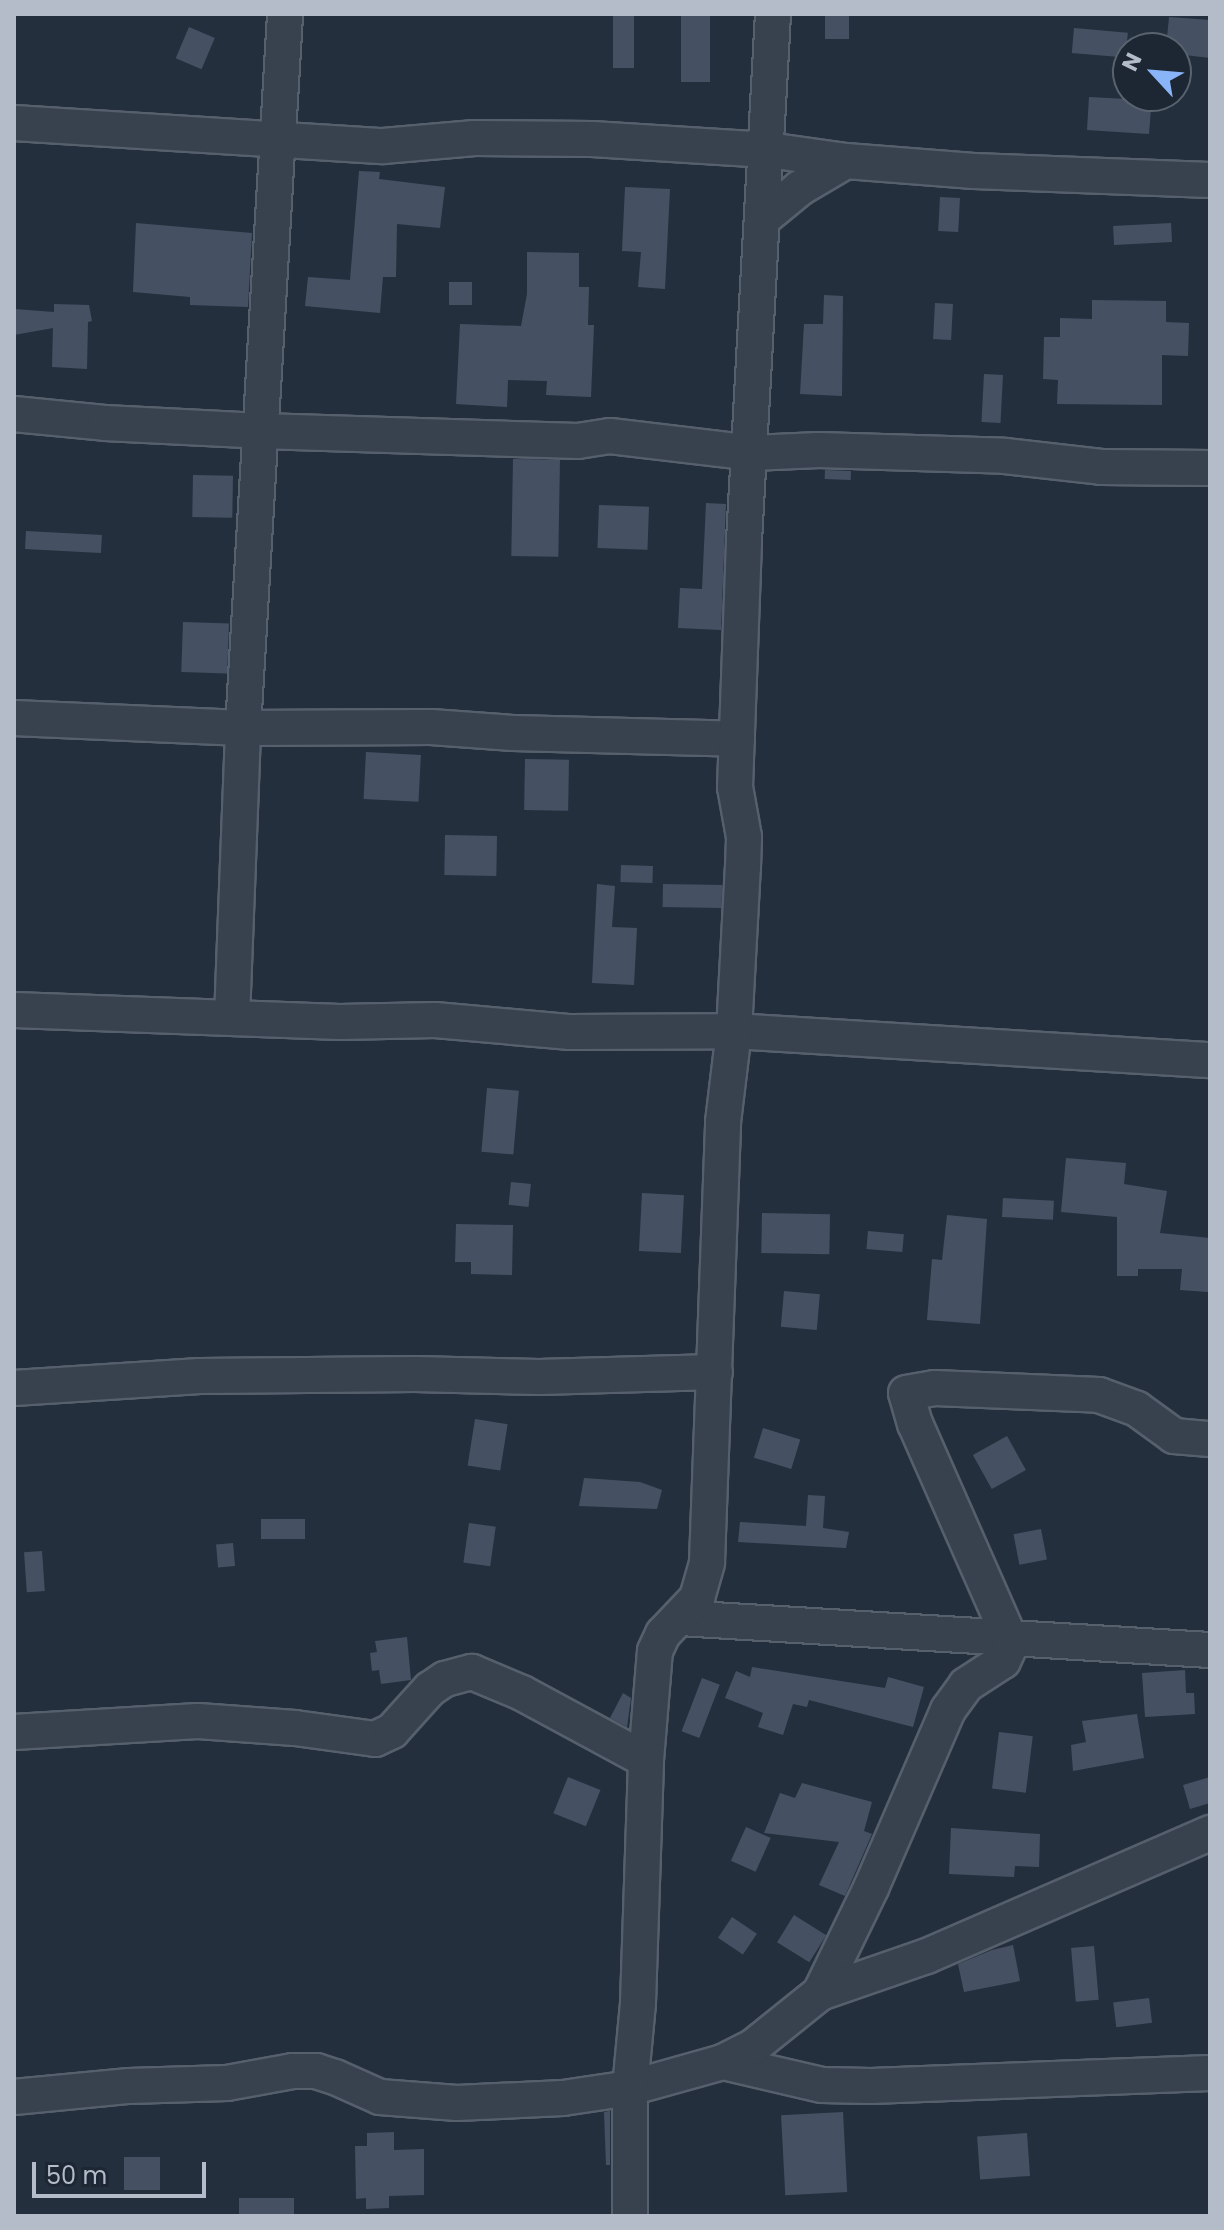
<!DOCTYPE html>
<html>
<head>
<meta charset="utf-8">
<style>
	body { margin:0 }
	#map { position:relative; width:1224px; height:2230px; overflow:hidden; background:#242f3e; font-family:Poppins,sans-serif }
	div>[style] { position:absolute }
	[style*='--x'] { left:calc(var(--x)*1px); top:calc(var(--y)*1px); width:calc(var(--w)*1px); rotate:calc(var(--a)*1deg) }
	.building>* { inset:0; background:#455162; transform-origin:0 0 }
	.roads { filter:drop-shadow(2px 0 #565f6c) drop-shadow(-2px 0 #565f6c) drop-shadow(0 2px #565f6c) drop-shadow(0 -2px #565f6c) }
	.minor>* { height:34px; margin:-17px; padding:0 17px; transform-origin:17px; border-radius:17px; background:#38414e }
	span { translate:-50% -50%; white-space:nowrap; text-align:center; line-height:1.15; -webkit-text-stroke:6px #1d2633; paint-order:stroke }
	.frame { position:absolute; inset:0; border:16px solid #b4bcc9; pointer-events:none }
	.north { position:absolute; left:1112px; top:32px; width:80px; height:80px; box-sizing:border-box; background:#1d2633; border:2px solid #59626f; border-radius:50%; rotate:296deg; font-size:22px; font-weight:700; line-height:32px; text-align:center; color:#b4bcc9 }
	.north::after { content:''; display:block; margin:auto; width:28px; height:36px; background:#8ab4f8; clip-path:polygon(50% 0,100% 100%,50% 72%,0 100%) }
	.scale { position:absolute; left:32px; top:2162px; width:174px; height:36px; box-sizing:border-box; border:4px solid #b4bcc9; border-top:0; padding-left:10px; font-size:24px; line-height:28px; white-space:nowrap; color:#b4bcc9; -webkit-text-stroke:6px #1d2633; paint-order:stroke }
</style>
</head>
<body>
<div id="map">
	<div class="building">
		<div style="left:613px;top:14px;width:21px;height:54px"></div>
		<div style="left:681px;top:14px;width:29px;height:68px"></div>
		<div style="left:825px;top:14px;width:24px;height:25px"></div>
		<div style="clip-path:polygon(1169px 17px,1210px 20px,1210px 58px,1176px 54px,1176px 48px,1166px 48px)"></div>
		<div style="left:189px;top:27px;width:28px;height:34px;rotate:23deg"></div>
		<div style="left:1074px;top:28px;width:54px;height:25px;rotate:5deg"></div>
		<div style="clip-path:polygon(1126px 96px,1152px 96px,1149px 134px,1087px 130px,1089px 97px,1126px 99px)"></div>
		<div style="clip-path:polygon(359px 171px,380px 172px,379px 179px,445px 187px,440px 228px,397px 224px,396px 277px,383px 277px,380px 313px,305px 306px,308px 277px,350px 280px)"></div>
		<div style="clip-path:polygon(625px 187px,670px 189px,665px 289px,638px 287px,641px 252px,622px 251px)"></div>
		<div style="left:940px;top:197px;width:20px;height:34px;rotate:3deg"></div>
		<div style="clip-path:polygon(136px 223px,252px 233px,248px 307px,190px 305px,190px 297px,133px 292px)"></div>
		<div style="left:1171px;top:223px;width:19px;height:58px;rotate:87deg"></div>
		<div style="clip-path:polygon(527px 252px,579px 253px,579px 287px,589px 287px,588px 325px,594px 325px,591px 397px,546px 395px,547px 381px,508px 380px,507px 407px,456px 404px,460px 324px,521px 326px,527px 294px)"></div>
		<div style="left:449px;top:282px;width:23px;height:23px"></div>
		<div style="clip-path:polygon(824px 295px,843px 296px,842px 396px,800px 394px,804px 324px,823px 324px)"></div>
		<div style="clip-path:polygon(1092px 300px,1166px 301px,1166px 322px,1189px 323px,1188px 356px,1162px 355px,1162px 405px,1057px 404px,1058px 380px,1043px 379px,1044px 337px,1060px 337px,1060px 318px,1092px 319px)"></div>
		<div style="left:935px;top:303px;width:18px;height:36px;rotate:3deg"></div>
		<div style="clip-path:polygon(54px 304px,89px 305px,92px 321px,88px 322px,87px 369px,52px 367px,53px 328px,14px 335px,14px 309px,54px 312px)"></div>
		<div style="left:984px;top:374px;width:19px;height:48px;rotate:3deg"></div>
		<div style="left:513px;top:459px;width:47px;height:97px;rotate:1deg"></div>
		<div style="left:825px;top:470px;width:26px;height:9px;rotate:2deg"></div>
		<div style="left:193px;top:475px;width:40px;height:42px;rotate:1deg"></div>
		<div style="clip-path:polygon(706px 503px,726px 504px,721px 630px,678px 628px,680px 588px,702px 589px)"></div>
		<div style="left:599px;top:505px;width:50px;height:43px;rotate:2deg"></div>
		<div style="left:26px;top:531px;width:76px;height:18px;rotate:3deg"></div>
		<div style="left:183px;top:622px;width:46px;height:50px;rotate:2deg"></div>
		<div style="left:366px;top:752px;width:55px;height:47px;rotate:3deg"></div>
		<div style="left:525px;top:759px;width:44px;height:51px;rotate:1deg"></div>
		<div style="left:445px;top:835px;width:52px;height:40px;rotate:1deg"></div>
		<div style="left:621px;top:865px;width:32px;height:17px;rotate:2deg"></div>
		<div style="clip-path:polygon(597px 884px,615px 886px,612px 927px,637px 928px,634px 985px,592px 983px)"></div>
		<div style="left:663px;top:884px;width:59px;height:23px;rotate:1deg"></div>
		<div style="left:487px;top:1088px;width:32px;height:64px;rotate:5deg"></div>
		<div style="clip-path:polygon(1066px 1158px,1126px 1163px,1124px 1184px,1167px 1191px,1160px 1233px,1210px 1238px,1208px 1292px,1180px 1290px,1182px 1269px,1138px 1269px,1138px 1276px,1117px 1276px,1117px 1217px,1061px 1212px)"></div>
		<div style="left:511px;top:1182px;width:20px;height:23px;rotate:6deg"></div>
		<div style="left:642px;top:1193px;width:42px;height:58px;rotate:3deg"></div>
		<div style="left:1003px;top:1198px;width:51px;height:19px;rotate:3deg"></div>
		<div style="left:762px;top:1213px;width:68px;height:40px;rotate:1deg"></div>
		<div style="clip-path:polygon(947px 1215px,987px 1219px,980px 1324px,927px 1320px,932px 1259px,942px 1260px)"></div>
		<div style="clip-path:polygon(456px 1224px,513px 1225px,512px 1275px,471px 1274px,471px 1262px,455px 1262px)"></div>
		<div style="left:868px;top:1231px;width:36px;height:18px;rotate:5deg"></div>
		<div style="left:784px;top:1291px;width:36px;height:36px;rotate:5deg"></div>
		<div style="left:475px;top:1419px;width:33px;height:47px;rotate:9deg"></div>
		<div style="left:763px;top:1428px;width:39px;height:31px;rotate:17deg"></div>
		<div style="left:1007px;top:1436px;width:39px;height:39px;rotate:61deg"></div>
		<div style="clip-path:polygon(584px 1478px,640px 1482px,662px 1490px,657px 1509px,579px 1506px)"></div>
		<div style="clip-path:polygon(808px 1495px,825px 1496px,823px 1528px,849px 1532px,846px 1548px,738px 1542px,740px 1522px,806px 1526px)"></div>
		<div style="left:305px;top:1519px;width:20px;height:44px;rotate:90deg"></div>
		<div style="left:469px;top:1523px;width:27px;height:40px;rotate:8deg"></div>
		<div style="left:1041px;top:1529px;width:31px;height:28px;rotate:79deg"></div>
		<div style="left:233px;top:1543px;width:23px;height:17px;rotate:85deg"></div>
		<div style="left:42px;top:1551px;width:40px;height:18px;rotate:86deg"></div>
		<div style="clip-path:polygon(407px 1637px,411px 1680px,381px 1684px,379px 1670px,372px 1671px,370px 1653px,377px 1652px,375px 1641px)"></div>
		<div style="clip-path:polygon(752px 1667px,885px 1688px,888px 1677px,924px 1687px,913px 1727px,809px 1700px,807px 1707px,793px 1704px,783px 1735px,758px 1727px,763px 1713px,725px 1698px,736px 1671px,750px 1677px)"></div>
		<div style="clip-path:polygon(1185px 1670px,1186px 1693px,1194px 1693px,1195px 1714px,1145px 1717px,1142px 1673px)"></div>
		<div style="left:702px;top:1678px;width:19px;height:57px;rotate:21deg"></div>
		<div style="clip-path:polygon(623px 1693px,631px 1698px,627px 1727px,610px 1718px)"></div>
		<div style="clip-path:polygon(1137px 1714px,1144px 1758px,1073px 1771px,1071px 1745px,1086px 1742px,1082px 1721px)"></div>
		<div style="left:999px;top:1732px;width:34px;height:57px;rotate:7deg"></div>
		<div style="left:568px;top:1777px;width:35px;height:39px;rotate:22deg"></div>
		<div style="clip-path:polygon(1210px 1777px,1210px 1803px,1190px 1809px,1183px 1785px)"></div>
		<div style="clip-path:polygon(802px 1783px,872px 1802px,864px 1831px,872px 1834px,845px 1896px,819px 1885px,839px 1842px,764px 1833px,780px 1793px,795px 1798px)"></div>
		<div style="left:746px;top:1827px;width:27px;height:37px;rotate:24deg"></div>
		<div style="clip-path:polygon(951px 1828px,1040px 1834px,1039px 1867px,1015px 1866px,1014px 1877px,949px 1874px)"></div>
		<div style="left:794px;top:1915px;width:38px;height:32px;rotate:32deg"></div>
		<div style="left:732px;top:1917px;width:30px;height:25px;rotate:34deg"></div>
		<div style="clip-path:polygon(1013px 1945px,1020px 1981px,964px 1992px,958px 1964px,992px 1950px)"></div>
		<div style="left:1094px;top:1946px;width:54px;height:23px;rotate:85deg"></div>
		<div style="left:1149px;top:1998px;width:25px;height:36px;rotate:83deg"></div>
		<div style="clip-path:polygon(610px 2111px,610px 2165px,606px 2165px,604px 2112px)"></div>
		<div style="left:843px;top:2112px;width:80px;height:62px;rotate:87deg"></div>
		<div style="clip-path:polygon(394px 2132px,394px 2150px,424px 2149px,424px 2195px,389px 2196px,389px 2208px,366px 2209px,366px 2198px,356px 2199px,355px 2146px,367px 2146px,367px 2133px)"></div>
		<div style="left:1027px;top:2133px;width:43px;height:50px;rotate:86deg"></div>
		<div style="left:124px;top:2157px;width:36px;height:33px"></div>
		<div style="left:294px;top:2198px;width:18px;height:55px;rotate:90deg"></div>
	</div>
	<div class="roads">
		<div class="minor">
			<div style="--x:14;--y:123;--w:370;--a:3.6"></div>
			<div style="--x:383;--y:146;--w:92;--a:-5"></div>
			<div style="--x:475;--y:138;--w:117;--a:0.5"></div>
			<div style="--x:592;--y:139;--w:176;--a:3.6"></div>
			<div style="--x:768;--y:150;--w:79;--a:8"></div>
			<div style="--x:846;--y:161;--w:128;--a:4.5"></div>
			<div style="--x:974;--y:171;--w:236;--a:2.2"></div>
			<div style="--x:765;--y:217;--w:45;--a:-39.6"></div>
			<div style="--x:800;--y:188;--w:53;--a:-30.4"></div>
			<div style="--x:14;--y:414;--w:91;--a:5.6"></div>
			<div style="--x:105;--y:423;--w:156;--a:2.9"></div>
			<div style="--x:261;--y:431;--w:317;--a:1.8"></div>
			<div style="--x:578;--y:441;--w:32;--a:-9"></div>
			<div style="--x:610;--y:436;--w:143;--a:6.8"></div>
			<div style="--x:752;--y:453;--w:67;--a:-2.6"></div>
			<div style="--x:819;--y:450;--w:186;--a:1.8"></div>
			<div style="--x:1005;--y:456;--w:97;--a:6.5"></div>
			<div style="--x:1101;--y:467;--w:109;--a:0.5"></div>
			<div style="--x:14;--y:718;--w:229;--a:2.5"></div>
			<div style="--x:243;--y:728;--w:188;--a:-0.3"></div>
			<div style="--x:431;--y:727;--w:82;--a:4.2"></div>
			<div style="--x:513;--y:733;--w:224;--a:1.5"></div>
			<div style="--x:14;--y:1010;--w:326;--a:2.1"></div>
			<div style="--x:340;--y:1022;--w:95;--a:-1.2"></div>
			<div style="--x:435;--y:1020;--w:136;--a:5.1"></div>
			<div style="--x:570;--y:1032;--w:164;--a:-0.3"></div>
			<div style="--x:734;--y:1031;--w:477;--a:3.5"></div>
			<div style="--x:232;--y:1018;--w:290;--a:-87.8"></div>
			<div style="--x:243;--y:728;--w:715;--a:-86.63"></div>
			<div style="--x:14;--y:1388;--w:186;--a:-3.7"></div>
			<div style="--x:200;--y:1376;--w:215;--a:-0.5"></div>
			<div style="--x:415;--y:1374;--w:124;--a:1.4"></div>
			<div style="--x:539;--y:1377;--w:176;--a:-1.6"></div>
			<div style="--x:680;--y:1618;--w:531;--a:3.46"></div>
			<div style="--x:14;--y:1732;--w:184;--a:-3.4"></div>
			<div style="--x:198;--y:1721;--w:97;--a:4.1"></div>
			<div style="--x:295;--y:1728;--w:81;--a:7.8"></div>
			<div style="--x:375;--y:1739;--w:19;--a:-25"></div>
			<div style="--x:392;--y:1731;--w:57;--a:-47.9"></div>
			<div style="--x:430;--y:1689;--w:18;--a:-34"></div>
			<div style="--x:445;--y:1679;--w:28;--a:-15"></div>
			<div style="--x:472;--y:1672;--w:54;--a:22.8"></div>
			<div style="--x:522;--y:1693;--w:141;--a:28.4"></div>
			<div style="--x:820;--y:1993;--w:117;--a:-64.1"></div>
			<div style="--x:871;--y:1888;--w:194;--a:-66.6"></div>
			<div style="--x:948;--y:1710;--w:31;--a:-54"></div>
			<div style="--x:966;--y:1685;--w:44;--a:-33"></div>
			<div style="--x:1003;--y:1661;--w:17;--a:-65"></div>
			<div style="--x:1010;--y:1646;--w:7;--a:-90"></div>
			<div style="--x:1010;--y:1639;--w:235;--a:-113.8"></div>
			<div style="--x:915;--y:1424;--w:32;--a:-106"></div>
			<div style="--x:906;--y:1393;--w:29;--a:-10"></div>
			<div style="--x:935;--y:1388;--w:164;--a:2.4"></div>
			<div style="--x:1099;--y:1395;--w:40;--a:20.2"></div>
			<div style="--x:1137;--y:1409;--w:46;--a:36.1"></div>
			<div style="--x:1174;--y:1436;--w:36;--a:5"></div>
			<div style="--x:723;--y:2062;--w:102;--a:13.1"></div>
			<div style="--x:822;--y:2085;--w:49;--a:1.2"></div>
			<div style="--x:871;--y:2086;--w:339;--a:-2.2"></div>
			<div style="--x:14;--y:2097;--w:116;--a:-5.5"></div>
			<div style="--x:129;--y:2086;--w:98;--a:-1.8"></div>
			<div style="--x:227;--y:2083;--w:67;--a:-10.3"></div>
			<div style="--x:293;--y:2071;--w:23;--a:0"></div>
			<div style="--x:316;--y:2071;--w:20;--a:18"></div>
			<div style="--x:335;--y:2077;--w:49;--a:24"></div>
			<div style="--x:380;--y:2097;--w:77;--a:4.5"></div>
			<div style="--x:457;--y:2103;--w:106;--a:-2.7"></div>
			<div style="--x:563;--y:2098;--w:68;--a:-8.5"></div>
			<div style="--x:630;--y:2088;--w:97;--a:-15.6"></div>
			<div style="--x:723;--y:2062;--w:35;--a:-27"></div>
			<div style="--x:754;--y:2046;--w:85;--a:-38.8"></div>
			<div style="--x:820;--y:1993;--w:113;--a:-19.1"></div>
			<div style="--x:927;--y:1956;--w:309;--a:-23.5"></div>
			<div style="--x:630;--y:2216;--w:128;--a:-90"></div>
			<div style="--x:630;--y:2088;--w:85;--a:-84.6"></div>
			<div style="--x:638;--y:2003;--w:243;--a:-88.1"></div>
			<div style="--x:646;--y:1760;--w:109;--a:-85.3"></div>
			<div style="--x:655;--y:1651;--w:19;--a:-65"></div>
			<div style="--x:663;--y:1634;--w:50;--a:-46.6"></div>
			<div style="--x:697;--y:1598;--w:37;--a:-74"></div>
			<div style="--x:707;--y:1562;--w:440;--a:-87.9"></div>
			<div style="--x:723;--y:1122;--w:92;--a:-83.1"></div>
			<div style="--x:734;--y:1031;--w:164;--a:-86.9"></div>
			<div style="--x:743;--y:867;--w:30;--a:-88"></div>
			<div style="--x:744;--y:837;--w:51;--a:-100.2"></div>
			<div style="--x:735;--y:787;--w:246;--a:-87.9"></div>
			<div style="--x:744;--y:541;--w:528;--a:-86.85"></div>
		</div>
	</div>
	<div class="frame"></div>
	<div class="north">N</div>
	<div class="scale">50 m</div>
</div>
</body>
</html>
